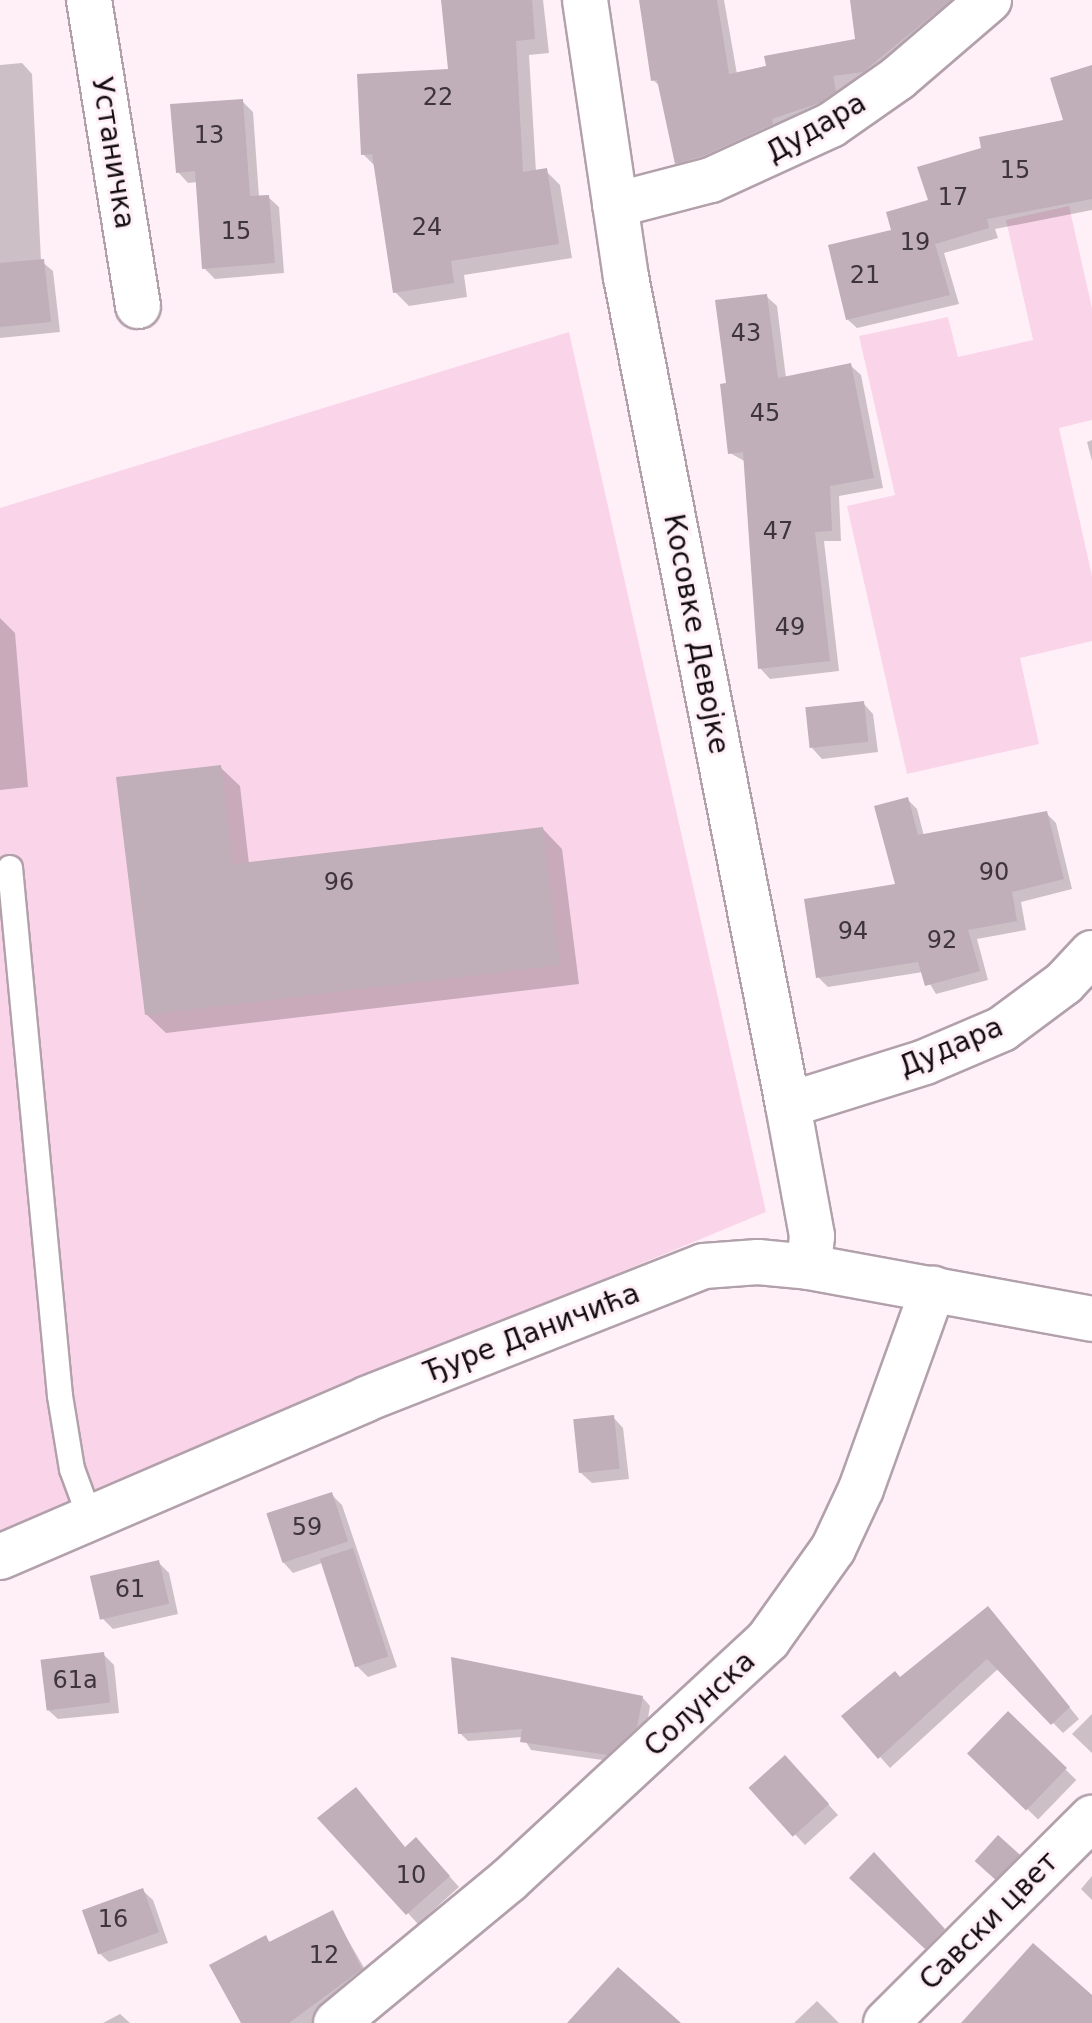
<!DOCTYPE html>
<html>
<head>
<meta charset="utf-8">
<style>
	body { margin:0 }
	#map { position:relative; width:1092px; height:2023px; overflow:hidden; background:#fff0f8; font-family:"DejaVu Sans",sans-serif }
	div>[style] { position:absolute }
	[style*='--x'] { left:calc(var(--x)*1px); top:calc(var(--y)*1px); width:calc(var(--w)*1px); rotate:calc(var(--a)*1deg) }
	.green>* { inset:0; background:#fad5ea }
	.shadow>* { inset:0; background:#0003; transform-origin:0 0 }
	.building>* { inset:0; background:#c0aeb8; transform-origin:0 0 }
	.roads { filter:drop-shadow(2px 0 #b2a1ab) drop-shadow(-2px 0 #b2a1ab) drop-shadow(0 2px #b2a1ab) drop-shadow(0 -2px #b2a1ab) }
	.lane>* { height:24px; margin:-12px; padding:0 12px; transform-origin:12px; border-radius:12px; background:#fff }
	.street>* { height:44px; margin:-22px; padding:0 22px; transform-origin:22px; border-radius:22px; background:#fff }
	span { translate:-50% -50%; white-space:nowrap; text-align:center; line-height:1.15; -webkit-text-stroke:6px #fff0f8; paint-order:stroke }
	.number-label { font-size:24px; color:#3e353a }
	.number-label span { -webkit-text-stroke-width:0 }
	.street-label { font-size:28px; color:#130d10 }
</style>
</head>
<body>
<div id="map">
	<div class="green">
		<div style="clip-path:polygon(1069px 206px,1092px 308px,1092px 420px,1059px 428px,1092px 576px,1092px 641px,1020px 658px,1039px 744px,907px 774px,847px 506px,895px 495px,859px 336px,948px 317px,958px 357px,1033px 340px,1006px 220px)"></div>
		<div style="clip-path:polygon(569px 332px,766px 1212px,124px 1478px,0 1536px,0 508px)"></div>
	</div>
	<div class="shadow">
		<div style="clip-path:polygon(443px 0,543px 0,549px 53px,529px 55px,536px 172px,546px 171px,560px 185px,572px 258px,464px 275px,467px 297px,409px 306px,395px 292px,376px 167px,363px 154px,450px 71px)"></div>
		<div style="clip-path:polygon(641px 0,724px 0,737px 74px,857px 40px,852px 0,961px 0,875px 83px,843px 87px,846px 103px,688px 174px,677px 163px,661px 87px,653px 80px)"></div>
		<div style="clip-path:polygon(22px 63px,32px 74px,41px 261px,53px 271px,60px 332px,0 338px,0 65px)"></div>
		<div style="clip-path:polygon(1092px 67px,1092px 210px,995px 229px,998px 238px,944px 253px,959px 304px,857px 328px,847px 319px,894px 232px,930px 201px,1065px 121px)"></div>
		<div style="clip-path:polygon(242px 101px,253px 112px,259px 197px,268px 197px,279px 207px,284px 273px,215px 279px,204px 268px,197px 182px,188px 183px,178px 172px)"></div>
		<div style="clip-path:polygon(766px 296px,777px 306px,786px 378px,850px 365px,861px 375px,883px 488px,839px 496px,841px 541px,824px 541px,839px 671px,770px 679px,760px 668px,746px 462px,730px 453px,729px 385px)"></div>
		<div style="clip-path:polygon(1092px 440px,1092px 461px,1087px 442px)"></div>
		<div style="clip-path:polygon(0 618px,15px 633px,28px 787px,0 790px)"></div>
		<div style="clip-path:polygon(863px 703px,873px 714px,878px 752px,822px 759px,812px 748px)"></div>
		<div style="clip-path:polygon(220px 767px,240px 786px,249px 864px,543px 829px,562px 849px,579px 984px,166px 1033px,146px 1014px)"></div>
		<div style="clip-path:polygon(907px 799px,917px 809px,924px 836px,1046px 813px,1056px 823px,1072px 889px,1021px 902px,1026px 930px,977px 939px,988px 980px,936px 994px,923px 972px,828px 987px,818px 977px,897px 886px)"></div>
		<div style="clip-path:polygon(613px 1417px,623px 1428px,629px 1479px,592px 1483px,581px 1473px)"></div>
		<div style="clip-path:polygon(332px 1495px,342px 1505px,397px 1667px,368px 1677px,357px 1666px,322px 1563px,293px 1573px,283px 1562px)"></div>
		<div style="clip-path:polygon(158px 1562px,169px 1573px,178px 1614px,113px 1629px,103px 1619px)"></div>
		<div style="clip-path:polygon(998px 1619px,1079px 1719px,1063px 1733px,999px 1668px,890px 1768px,844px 1716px)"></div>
		<div style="clip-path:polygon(104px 1655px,114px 1665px,119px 1713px,58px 1719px,47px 1709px)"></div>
		<div style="clip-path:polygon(642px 1697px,650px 1706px,645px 1736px,617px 1762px,531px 1750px,523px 1737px,468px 1741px,460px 1733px)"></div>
		<div style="left:1008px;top:1714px;width:95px;height:55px;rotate:44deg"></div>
		<div style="clip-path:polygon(1092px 1714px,1092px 1753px,1072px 1734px)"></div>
		<div style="clip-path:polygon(795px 1768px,838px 1815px,805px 1845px,752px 1788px)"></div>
		<div style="clip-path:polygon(320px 1818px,406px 1849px,426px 1850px,459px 1887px,418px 1924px)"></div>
		<div style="left:998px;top:1838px;width:34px;height:31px;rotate:43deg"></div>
		<div style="clip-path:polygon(884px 1865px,953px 1941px,936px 1958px,852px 1878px)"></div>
		<div style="clip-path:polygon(1092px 1876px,1092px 1900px,1081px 1889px)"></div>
		<div style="clip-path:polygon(142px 1890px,153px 1900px,168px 1943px,109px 1962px,98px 1952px)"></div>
		<div style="clip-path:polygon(332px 1912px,371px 1980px,315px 2018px,317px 2023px,243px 2023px,266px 1938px,271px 1943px)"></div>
		<div style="clip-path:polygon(817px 2001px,839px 2023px,794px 2023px)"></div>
		<div style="clip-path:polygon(120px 2014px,130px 2023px,103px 2023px)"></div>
	</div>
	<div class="building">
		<div style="clip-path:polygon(441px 0,532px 0,535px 39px,516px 41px,523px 172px,547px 168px,559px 244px,451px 261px,454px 283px,393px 293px,372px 154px,361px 155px,357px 74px,448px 69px)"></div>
		<div style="clip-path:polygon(639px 0,717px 0,729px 74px,766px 66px,764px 56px,855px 39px,850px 0,951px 0,863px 72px,833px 76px,836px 91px,819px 103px,772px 119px,773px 124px,703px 156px,675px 164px,657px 80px,651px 81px)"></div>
		<div style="clip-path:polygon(1092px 65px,1092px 199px,987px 219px,989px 228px,935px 244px,950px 295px,846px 320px,828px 245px,891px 230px,886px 212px,928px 200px,917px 167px,981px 148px,979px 137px,1063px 120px,1050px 78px)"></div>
		<div style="clip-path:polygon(243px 99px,250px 196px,269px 195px,275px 263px,202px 269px,195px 171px,176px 173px,170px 104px)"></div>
		<div style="clip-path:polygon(44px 259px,51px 322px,0 327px,0 263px)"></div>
		<div style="clip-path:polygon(767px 294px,778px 378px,851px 363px,874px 478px,830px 486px,832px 531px,815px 532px,830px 661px,758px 669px,743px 452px,728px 454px,720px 384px,726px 383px,715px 300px)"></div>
		<div style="left:864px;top:701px;width:41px;height:59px;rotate:84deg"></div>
		<div style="clip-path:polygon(221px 765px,233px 864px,543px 827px,560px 965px,145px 1015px,116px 777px)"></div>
		<div style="clip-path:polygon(908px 797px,918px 835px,1047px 811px,1064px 879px,1012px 892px,1017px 921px,968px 930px,980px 971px,925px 986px,918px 962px,816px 978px,804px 899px,895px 884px,874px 806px)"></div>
		<div style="left:614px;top:1415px;width:54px;height:41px;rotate:84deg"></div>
		<div style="left:332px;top:1492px;width:52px;height:69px;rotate:72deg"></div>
		<div style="left:353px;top:1548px;width:114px;height:35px;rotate:72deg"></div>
		<div style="left:159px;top:1560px;width:45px;height:71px;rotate:77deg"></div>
		<div style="clip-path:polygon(988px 1606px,1070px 1707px,1051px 1725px,987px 1659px,878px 1759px,841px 1716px,895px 1671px,900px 1677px)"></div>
		<div style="left:104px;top:1652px;width:51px;height:64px;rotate:83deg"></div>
		<div style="clip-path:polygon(451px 1657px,643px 1696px,637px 1727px,608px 1755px,520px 1742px,522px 1729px,458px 1734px)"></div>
		<div style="left:1008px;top:1711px;width:82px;height:59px;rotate:44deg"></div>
		<div style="left:785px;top:1755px;width:66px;height:49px;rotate:48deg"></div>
		<div style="clip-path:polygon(356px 1787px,405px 1847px,416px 1837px,450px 1876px,406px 1915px,317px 1818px)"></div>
		<div style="left:998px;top:1835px;width:30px;height:35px;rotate:42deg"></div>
		<div style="clip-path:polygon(874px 1852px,945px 1929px,925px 1949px,849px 1878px)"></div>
		<div style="left:143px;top:1888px;width:47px;height:65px;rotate:70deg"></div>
		<div style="clip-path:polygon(333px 1910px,362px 1969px,289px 2023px,241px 2023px,209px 1965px,266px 1935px,269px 1942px)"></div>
		<div style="clip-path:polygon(1033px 1943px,1092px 1995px,1092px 2023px,961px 2023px)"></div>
		<div style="clip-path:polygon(618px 1967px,681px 2023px,567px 2023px)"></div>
	</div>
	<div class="roads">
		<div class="lane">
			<div style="--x:10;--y:868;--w:530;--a:84.59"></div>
			<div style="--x:60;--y:1396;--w:74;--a:80.7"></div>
			<div style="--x:72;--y:1469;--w:52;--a:69.8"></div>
		</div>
		<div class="street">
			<div style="--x:89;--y:0;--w:310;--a:80.9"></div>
			<div style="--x:585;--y:0;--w:280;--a:81.6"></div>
			<div style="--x:626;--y:277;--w:844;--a:78.93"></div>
			<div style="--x:788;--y:1105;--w:133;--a:79.6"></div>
			<div style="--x:812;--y:1236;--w:31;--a:96"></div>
			<div style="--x:615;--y:205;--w:99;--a:-14.6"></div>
			<div style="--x:711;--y:180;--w:132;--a:-24.6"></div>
			<div style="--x:831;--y:125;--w:82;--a:-35"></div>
			<div style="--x:898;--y:78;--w:120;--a:-40.6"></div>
			<div style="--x:788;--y:1105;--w:144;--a:-17.4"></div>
			<div style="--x:925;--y:1062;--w:84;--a:-23.2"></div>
			<div style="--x:1002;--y:1029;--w:77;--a:-36.6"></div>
			<div style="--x:1064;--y:983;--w:41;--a:-47"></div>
			<div style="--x:0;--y:1557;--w:399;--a:-23.3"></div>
			<div style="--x:366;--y:1399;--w:363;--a:-21.5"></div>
			<div style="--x:704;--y:1266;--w:54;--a:-4.2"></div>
			<div style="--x:758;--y:1262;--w:51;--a:5.6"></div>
			<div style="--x:809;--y:1267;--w:288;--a:10.4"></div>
			<div style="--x:336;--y:2023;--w:224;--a:-39.6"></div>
			<div style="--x:509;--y:1880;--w:353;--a:-42.8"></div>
			<div style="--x:768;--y:1640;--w:112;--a:-54.5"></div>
			<div style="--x:833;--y:1549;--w:66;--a:-65"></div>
			<div style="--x:861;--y:1489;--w:213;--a:-70.2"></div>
			<div style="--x:886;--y:2023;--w:291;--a:-44.9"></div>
		</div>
	</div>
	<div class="number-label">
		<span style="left:438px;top:98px">22</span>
		<span style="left:209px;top:136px">13</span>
		<span style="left:1015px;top:171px">15</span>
		<span style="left:953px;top:198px">17</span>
		<span style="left:427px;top:228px">24</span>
		<span style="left:236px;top:232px">15</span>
		<span style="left:915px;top:243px">19</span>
		<span style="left:865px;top:276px">21</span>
		<span style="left:746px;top:334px">43</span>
		<span style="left:765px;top:414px">45</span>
		<span style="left:778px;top:532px">47</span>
		<span style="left:790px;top:628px">49</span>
		<span style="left:994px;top:873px">90</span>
		<span style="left:339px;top:883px">96</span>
		<span style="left:853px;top:932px">94</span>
		<span style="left:942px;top:941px">92</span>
		<span style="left:307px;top:1528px">59</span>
		<span style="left:130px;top:1590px">61</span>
		<span style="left:75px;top:1681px">61a</span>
		<span style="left:411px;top:1876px">10</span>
		<span style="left:113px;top:1920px">16</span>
		<span style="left:324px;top:1956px">12</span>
	</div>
	<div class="street-label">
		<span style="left:816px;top:128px;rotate:-30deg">Дудара</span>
		<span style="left:113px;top:153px;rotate:81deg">Устаничка</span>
		<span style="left:696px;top:634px;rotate:79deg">Косовке Девојке</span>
		<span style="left:951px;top:1047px;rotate:-23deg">Дудара</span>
		<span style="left:532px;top:1333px;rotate:-21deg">Ђуре Даничића</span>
		<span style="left:700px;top:1704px;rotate:-43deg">Солунска</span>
		<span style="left:989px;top:1921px;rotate:-45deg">Савски цвет</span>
	</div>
</div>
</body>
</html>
